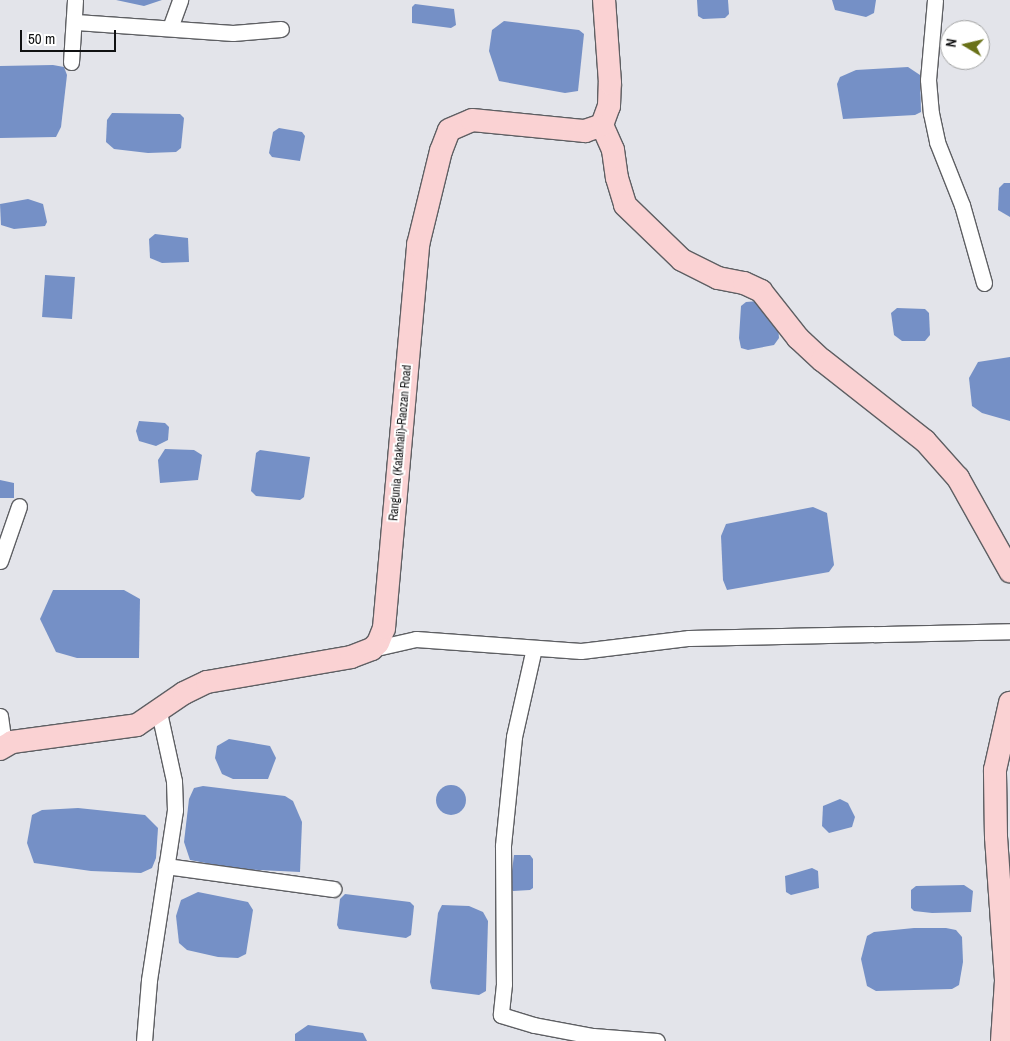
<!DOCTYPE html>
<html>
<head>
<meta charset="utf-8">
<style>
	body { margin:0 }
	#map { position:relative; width:1010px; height:1041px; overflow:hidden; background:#e3e4ea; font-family:"Archivo Narrow",sans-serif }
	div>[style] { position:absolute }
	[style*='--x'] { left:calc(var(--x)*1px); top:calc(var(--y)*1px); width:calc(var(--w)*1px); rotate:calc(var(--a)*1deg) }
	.water>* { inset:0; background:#7590c6; transform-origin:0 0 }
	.round { border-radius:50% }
	.roads { filter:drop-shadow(1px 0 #5e5f63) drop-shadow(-1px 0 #5e5f63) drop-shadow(0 1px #5e5f63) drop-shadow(0 -1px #5e5f63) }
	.street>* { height:15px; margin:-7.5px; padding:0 7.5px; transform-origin:7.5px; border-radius:7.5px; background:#fff }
	.secondary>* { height:22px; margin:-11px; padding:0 11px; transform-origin:11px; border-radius:11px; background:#fad2d3 }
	span { translate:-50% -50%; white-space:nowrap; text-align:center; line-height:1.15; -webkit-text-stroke:4px #fff; paint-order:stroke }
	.street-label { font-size:12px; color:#101112 }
	.north { position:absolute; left:940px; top:20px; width:50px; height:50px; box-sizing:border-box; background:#fff; border:1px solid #9fa0a0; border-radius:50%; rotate:279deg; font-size:14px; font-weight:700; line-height:20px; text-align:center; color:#101112 }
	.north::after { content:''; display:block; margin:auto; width:18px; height:22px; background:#697118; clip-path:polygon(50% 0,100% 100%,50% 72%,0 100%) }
	.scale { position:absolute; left:20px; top:30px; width:96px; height:22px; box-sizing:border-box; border:2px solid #101112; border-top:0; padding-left:6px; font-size:15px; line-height:18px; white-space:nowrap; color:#101112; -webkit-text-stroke:4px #fff; paint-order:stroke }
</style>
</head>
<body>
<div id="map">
	<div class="water">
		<div style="clip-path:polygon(116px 0,162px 0,144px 6px)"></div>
		<div style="clip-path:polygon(697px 0,728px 0,729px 14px,725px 18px,703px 19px,698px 16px)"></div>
		<div style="clip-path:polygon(832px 0,876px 0,874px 13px,866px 17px,835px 10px)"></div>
		<div style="clip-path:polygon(415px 4px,454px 9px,456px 25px,451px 28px,412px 23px,412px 7px)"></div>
		<div style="clip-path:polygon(504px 21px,579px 30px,584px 34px,578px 91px,565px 93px,499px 81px,489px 51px,492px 30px)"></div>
		<div style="clip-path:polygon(53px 65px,64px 67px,67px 75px,61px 127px,56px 137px,0 138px,0 66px)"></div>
		<div style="clip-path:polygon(908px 67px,920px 75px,921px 112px,915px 115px,843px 119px,837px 84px,840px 77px,856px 70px)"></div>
		<div style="clip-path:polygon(112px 113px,180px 114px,184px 118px,181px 148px,176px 152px,148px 153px,114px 149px,106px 142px,107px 120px)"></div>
		<div style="clip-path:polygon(279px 128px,302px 132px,305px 136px,300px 161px,272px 157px,269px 153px,273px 132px)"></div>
		<div style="clip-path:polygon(1004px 183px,1010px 183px,1010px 217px,998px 210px,999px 188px)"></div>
		<div style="clip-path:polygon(28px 199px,43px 204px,47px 222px,45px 226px,14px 229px,1px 225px,0 204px)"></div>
		<div style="clip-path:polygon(155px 234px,188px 238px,189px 262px,162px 263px,150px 258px,149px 239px)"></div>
		<div style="left:45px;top:275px;width:30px;height:42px;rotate:4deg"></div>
		<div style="clip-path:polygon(758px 301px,778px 326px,779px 338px,774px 345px,748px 350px,741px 348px,739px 338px,741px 306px,746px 302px)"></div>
		<div style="clip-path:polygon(897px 308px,925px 309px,929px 313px,930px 335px,925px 341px,902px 341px,894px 335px,891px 313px)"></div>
		<div style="clip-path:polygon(1010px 357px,1010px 421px,982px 413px,972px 406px,969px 378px,978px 362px)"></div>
		<div style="clip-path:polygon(139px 421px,165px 423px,169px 427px,168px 440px,156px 446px,139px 441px,136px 431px)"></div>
		<div style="clip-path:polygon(165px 449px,194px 450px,202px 455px,198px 480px,160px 483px,158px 460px)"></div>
		<div style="clip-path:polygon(260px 450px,310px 457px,304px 497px,300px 500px,256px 496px,251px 491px,256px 453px)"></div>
		<div style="clip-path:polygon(0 480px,14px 483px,14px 498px,0 498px)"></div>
		<div style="clip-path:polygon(813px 507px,827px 513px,834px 565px,829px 572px,727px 590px,723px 580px,721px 536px,726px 524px)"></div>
		<div style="clip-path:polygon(53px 590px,124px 590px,140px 599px,139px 658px,77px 658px,56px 652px,40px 619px)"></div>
		<div style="clip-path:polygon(229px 739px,270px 746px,276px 758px,268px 779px,233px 779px,222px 774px,215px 758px,217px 746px)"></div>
		<div class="round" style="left:436px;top:785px;width:30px;height:30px"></div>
		<div style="clip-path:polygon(203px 786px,285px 796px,293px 801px,302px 822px,300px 872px,237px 869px,190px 860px,184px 842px,189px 799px,194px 788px)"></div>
		<div style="clip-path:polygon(840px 799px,848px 803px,855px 817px,852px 827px,829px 833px,822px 826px,823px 806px)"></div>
		<div style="clip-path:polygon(78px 808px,145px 815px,158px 828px,156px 858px,152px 868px,141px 873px,91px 871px,34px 863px,27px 843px,32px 815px,42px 810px)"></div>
		<div style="clip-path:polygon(514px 855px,530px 855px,533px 859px,533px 888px,530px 890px,513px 891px,510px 887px)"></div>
		<div style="clip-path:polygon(812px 868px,818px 871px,819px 888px,791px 895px,786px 892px,785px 876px)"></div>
		<div style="clip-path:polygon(964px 885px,973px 891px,971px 912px,932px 913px,914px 911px,911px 908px,911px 890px,916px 886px)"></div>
		<div style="clip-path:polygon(198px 892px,248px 902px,253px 910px,246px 954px,238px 958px,218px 957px,187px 950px,179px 943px,176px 916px,181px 900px)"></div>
		<div style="clip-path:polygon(345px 894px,410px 902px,414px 906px,411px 935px,406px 938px,339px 929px,337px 925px,340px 899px)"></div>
		<div style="clip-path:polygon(442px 905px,469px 906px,483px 912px,488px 921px,486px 991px,479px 995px,432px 989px,430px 982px,438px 913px)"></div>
		<div style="clip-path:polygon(914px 928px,946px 928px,956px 930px,962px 937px,963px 962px,959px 985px,952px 989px,876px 991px,867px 986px,861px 959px,867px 936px,874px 932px)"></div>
		<div style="clip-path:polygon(308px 1025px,363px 1033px,367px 1041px,295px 1041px,295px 1034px)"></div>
	</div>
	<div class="roads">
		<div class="street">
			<div style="--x:935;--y:0;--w:80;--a:95"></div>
			<div style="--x:928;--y:80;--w:33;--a:85"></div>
			<div style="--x:931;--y:113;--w:30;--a:78"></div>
			<div style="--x:937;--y:142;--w:68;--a:68.4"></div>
			<div style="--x:962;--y:205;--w:81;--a:74.2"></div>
			<div style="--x:76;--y:22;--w:157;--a:4"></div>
			<div style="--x:233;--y:33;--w:48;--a:-4.8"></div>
			<div style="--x:170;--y:28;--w:30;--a:-70"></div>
			<div style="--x:71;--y:62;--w:62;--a:-86.3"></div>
			<div style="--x:0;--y:561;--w:58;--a:-70.9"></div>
			<div style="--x:534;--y:648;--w:91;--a:102.7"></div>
			<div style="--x:514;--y:737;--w:110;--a:95.8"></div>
			<div style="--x:503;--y:846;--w:138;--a:89.6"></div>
			<div style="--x:504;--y:984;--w:31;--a:96"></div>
			<div style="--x:501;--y:1015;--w:34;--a:17"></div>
			<div style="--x:534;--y:1025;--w:60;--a:10.6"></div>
			<div style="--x:593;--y:1036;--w:64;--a:4.5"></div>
			<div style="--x:372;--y:649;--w:45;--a:-12.8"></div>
			<div style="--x:416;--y:639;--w:165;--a:4.2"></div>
			<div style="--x:581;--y:651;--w:109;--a:-6.9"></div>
			<div style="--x:689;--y:638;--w:321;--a:-1.2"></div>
			<div style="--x:0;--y:716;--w:30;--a:82"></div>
			<div style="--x:166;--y:866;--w:169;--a:7.8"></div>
			<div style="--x:144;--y:1041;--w:61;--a:-85.3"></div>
			<div style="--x:149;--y:980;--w:172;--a:-81.3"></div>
			<div style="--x:175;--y:810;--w:29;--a:-92"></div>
			<div style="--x:174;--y:781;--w:71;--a:-102.3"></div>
		</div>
		<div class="secondary">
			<div style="--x:602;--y:125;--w:27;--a:66"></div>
			<div style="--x:613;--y:150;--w:28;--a:82"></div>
			<div style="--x:617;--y:178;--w:28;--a:73"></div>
			<div style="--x:625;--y:205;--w:79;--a:44"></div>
			<div style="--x:682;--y:260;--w:40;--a:26.6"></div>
			<div style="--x:718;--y:278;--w:26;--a:11"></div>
			<div style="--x:744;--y:283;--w:19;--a:25"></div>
			<div style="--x:761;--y:291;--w:60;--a:51.8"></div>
			<div style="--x:798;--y:338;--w:33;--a:43"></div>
			<div style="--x:822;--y:360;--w:131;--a:38.2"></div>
			<div style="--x:925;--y:441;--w:50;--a:48.3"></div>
			<div style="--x:958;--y:478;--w:107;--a:60.8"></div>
			<div style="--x:0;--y:749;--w:14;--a:-30"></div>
			<div style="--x:12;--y:742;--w:126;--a:-7.7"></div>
			<div style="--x:137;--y:725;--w:57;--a:-34.2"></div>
			<div style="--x:184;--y:693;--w:25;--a:-26"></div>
			<div style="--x:207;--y:682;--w:146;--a:-9.8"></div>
			<div style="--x:351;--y:657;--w:22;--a:-21"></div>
			<div style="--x:372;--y:649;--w:8;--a:-45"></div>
			<div style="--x:378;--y:643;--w:16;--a:-68"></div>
			<div style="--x:384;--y:628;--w:385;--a:-84.9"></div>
			<div style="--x:418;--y:245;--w:97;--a:-76.3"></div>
			<div style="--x:441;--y:151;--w:22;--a:-69"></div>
			<div style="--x:449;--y:130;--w:25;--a:-23"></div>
			<div style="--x:472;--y:120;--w:114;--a:5.6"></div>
			<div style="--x:585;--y:131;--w:18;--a:-19"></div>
			<div style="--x:602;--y:125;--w:20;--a:-70"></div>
			<div style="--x:609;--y:106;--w:23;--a:-88"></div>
			<div style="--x:610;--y:83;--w:83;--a:-94.1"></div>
			<div style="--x:1002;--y:1041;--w:61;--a:-86.2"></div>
			<div style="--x:1006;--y:980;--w:143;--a:-94"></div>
			<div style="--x:996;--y:837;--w:67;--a:-90.9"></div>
			<div style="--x:995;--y:770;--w:69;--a:-77.4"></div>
		</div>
	</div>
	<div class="street-label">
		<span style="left:401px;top:443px;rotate:-85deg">Rangunia (Katakhali)-Raozan Road</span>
	</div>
	<div class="north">N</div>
	<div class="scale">50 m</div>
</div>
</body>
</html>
